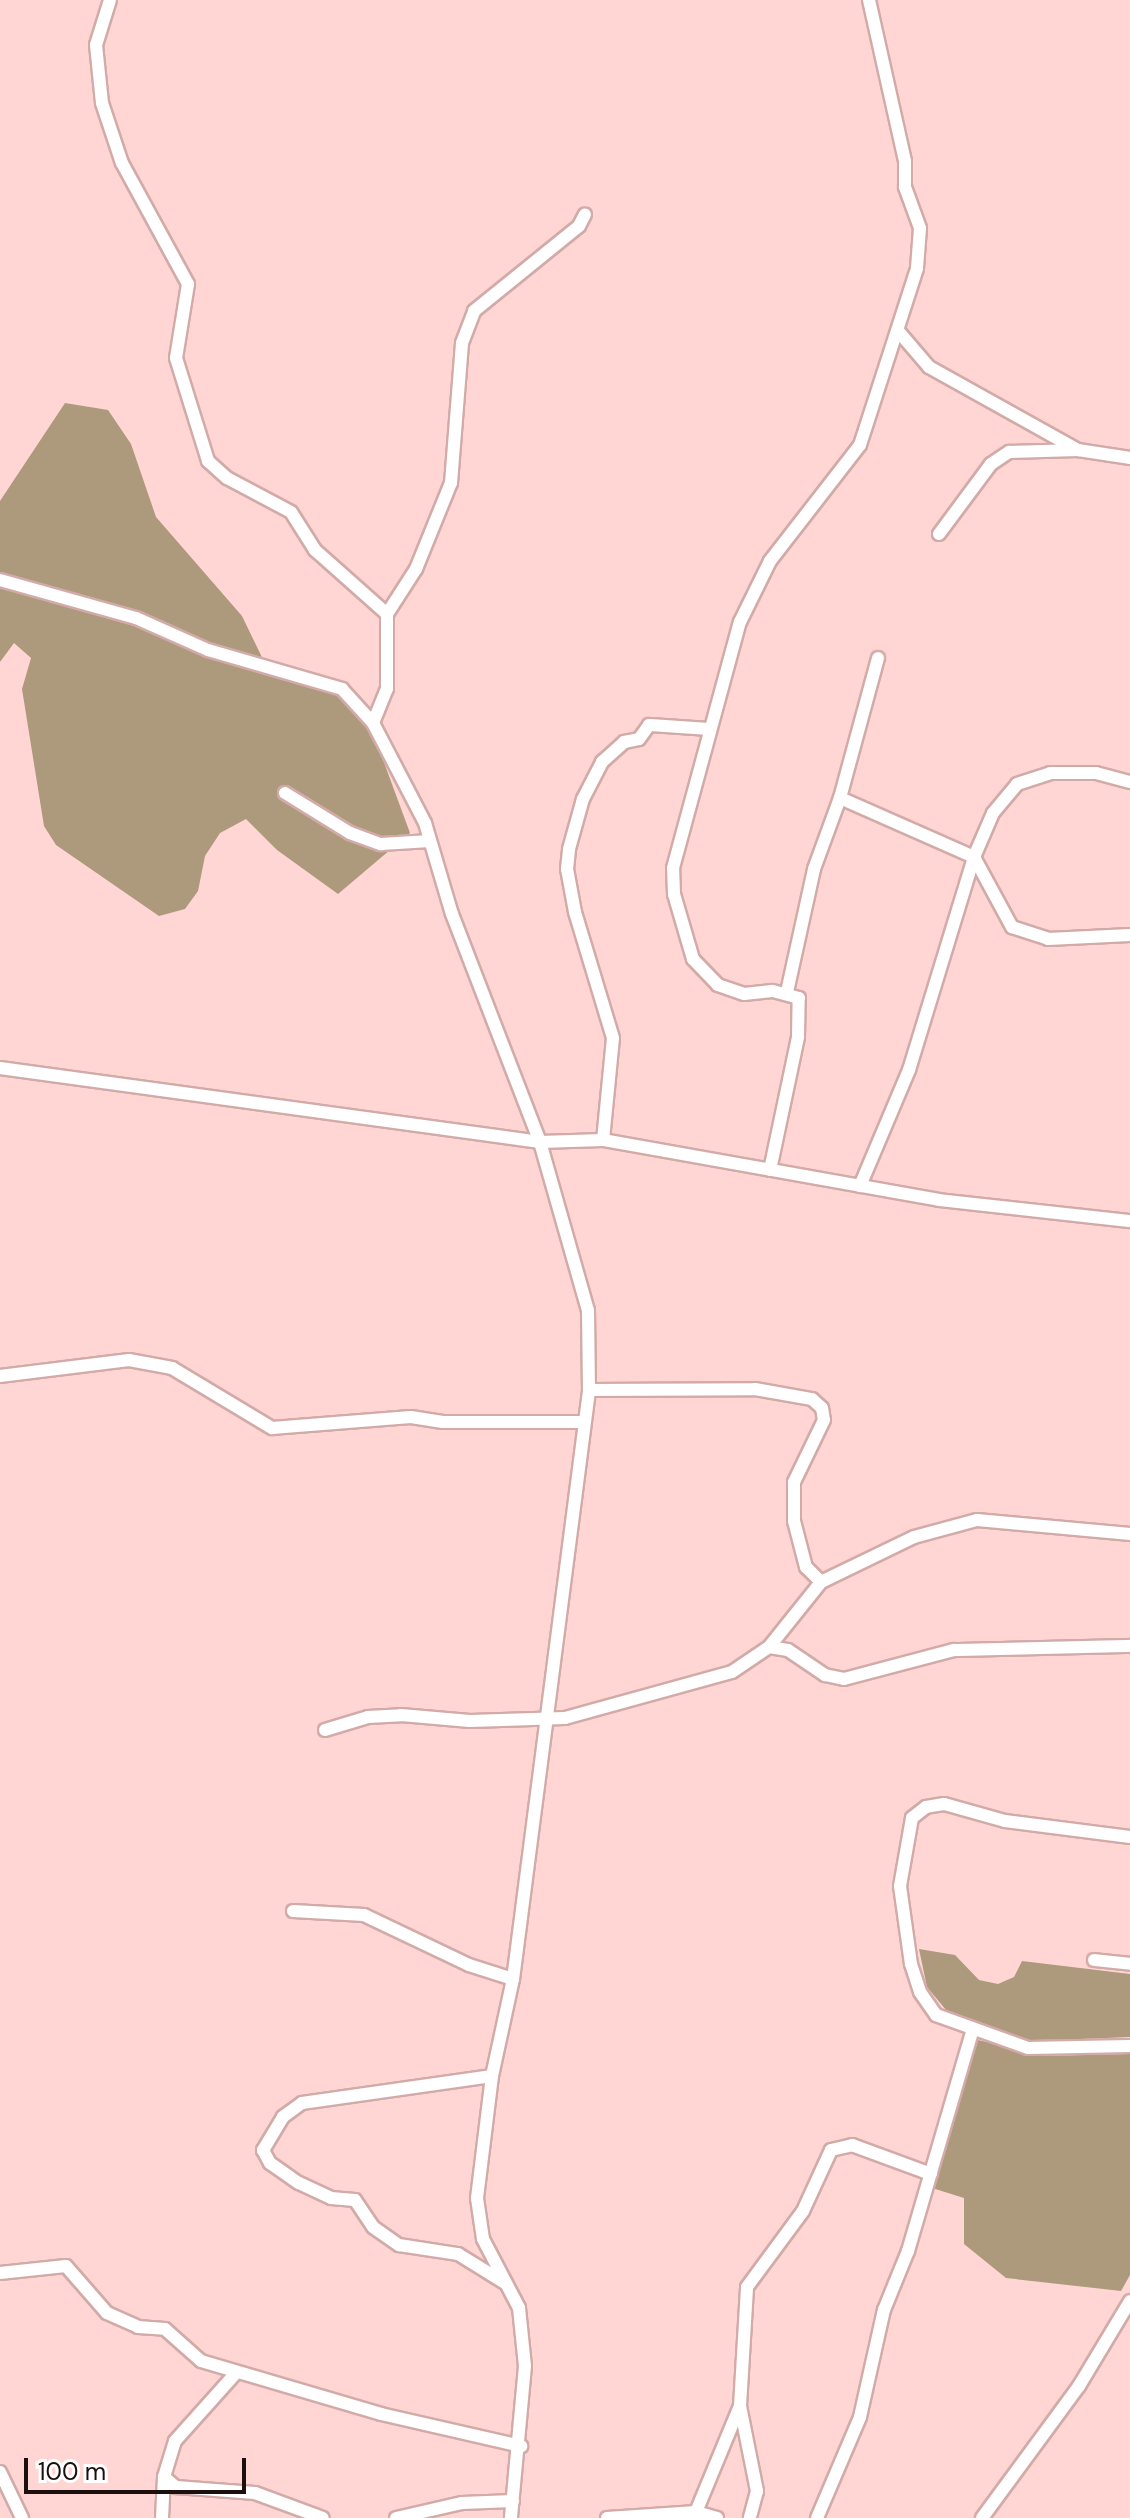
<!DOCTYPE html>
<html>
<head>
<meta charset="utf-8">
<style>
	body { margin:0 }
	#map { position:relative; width:1130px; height:2518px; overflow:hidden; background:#ffd6d3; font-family:"DM Sans",sans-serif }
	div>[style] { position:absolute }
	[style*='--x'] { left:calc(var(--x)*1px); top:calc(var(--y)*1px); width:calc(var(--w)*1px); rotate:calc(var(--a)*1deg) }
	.forest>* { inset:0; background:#ad997c }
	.roads { filter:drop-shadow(2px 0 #d2aba8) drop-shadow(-2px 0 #d2aba8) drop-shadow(0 2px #d2aba8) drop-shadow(0 -2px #d2aba8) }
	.street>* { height:12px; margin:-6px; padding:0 6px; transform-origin:6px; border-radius:6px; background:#fff }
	span { translate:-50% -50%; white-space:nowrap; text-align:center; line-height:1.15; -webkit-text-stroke:6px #fff; paint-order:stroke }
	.scale { position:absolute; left:24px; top:2458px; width:222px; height:36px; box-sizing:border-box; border:4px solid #1c0f0e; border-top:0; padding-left:10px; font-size:24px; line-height:28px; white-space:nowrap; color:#1c0f0e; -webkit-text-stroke:6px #fff; paint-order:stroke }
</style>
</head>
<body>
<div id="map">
	<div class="forest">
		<div style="clip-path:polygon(65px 403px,108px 410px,131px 444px,156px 517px,242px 616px,270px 674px,331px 689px,359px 713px,382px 757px,410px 833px,338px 894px,277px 850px,246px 819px,220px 833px,205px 856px,198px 891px,185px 909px,159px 916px,56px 845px,44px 826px,22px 689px,31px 658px,14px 643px,0 662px,0 501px)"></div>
		<div style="clip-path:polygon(919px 1949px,955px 1955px,979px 1980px,998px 1984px,1014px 1977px,1022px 1961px,1130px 1974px,1130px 2037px,1033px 2041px,982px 2026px,946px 2010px,927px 1987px)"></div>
		<div style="clip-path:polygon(978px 2040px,1044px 2056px,1130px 2054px,1130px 2275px,1121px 2291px,1006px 2278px,964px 2244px,964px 2198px,932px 2188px)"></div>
	</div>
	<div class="roads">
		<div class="street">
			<div style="--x:110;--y:0;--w:47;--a:107.3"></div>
			<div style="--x:96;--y:45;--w:58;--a:84.1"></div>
			<div style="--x:102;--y:103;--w:63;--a:71.6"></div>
			<div style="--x:122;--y:163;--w:138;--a:61.4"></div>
			<div style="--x:188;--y:284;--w:75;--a:99.2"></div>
			<div style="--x:176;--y:358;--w:108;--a:72.7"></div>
			<div style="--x:208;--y:461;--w:25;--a:42"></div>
			<div style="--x:227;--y:478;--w:72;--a:28"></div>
			<div style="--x:291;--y:512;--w:45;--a:57.7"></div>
			<div style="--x:315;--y:550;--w:96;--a:41.6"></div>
			<div style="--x:899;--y:332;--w:46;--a:49.4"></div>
			<div style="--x:929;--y:367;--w:171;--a:29.1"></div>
			<div style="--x:1078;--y:450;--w:53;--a:8.7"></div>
			<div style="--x:939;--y:534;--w:87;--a:-53.4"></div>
			<div style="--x:991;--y:464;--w:22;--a:-34"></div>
			<div style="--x:1009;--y:452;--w:69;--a:-1.7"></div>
			<div style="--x:0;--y:580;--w:141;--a:15.6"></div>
			<div style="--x:136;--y:618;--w:79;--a:24"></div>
			<div style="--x:208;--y:650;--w:140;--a:16.2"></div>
			<div style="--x:342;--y:689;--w:46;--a:47.6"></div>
			<div style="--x:373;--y:723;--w:113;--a:62.5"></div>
			<div style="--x:425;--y:823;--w:95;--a:73.5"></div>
			<div style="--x:452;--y:914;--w:244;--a:68.9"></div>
			<div style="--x:540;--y:1142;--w:175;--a:74.1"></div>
			<div style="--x:588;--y:1310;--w:81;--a:89.3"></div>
			<div style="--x:589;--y:1391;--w:593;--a:97.36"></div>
			<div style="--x:513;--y:1979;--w:99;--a:102.2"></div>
			<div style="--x:492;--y:2076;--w:123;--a:97"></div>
			<div style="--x:477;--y:2198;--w:41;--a:81.7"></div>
			<div style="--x:483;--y:2239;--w:78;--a:62.4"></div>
			<div style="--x:519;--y:2308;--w:58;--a:84.1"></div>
			<div style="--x:525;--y:2366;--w:153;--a:95.3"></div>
			<div style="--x:373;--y:723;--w:37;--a:-68"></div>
			<div style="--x:387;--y:689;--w:75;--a:-90"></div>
			<div style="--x:387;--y:614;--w:54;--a:-57.2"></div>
			<div style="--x:416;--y:569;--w:93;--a:-67.9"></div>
			<div style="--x:451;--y:483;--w:140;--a:-85.5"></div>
			<div style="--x:462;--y:343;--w:34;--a:-69"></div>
			<div style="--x:474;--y:311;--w:135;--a:-39"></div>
			<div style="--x:579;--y:226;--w:13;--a:-63"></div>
			<div style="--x:285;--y:793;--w:76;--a:31.6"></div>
			<div style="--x:350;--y:833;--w:33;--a:20"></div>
			<div style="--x:381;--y:844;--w:49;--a:-3.5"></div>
			<div style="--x:840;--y:798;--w:146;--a:23.8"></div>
			<div style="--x:974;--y:857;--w:80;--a:61.5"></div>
			<div style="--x:1012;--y:927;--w:38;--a:18"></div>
			<div style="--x:1048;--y:939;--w:82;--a:-2.8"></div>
			<div style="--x:787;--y:992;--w:126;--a:-77.6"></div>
			<div style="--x:814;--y:869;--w:76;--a:-69.9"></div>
			<div style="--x:840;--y:798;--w:145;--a:-74.8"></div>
			<div style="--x:0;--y:1068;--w:545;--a:7.8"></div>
			<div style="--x:540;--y:1142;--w:63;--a:-1.8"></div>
			<div style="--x:603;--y:1140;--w:341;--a:10.1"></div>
			<div style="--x:939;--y:1200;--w:192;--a:6.3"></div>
			<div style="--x:603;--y:1140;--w:102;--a:-84.4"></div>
			<div style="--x:613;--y:1038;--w:132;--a:-106.8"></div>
			<div style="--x:575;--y:912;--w:44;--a:-100.5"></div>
			<div style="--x:567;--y:869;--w:20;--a:-84"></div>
			<div style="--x:569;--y:849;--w:52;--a:-74.4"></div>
			<div style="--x:583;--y:799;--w:42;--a:-62.8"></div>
			<div style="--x:602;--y:762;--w:30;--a:-42"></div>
			<div style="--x:624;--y:742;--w:15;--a:-11"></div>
			<div style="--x:639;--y:739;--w:17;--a:-54"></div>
			<div style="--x:649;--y:725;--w:58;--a:3.9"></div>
			<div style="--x:770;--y:1170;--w:136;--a:-78.1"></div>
			<div style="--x:798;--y:1037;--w:39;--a:-89"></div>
			<div style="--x:799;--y:998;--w:28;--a:-165"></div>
			<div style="--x:772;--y:991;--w:28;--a:174"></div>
			<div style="--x:744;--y:994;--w:28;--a:-161"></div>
			<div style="--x:718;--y:985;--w:36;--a:-134"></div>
			<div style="--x:693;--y:959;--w:68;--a:-106.3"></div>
			<div style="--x:674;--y:894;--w:26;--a:-92"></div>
			<div style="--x:673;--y:868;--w:255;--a:-74.8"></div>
			<div style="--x:740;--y:622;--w:68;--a:-63.8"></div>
			<div style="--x:770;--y:561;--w:147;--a:-52.2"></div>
			<div style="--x:860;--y:445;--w:186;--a:-72.1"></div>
			<div style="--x:917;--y:268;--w:40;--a:-85.7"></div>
			<div style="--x:920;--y:228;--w:44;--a:-110.1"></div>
			<div style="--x:905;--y:187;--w:26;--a:-90"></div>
			<div style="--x:905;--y:161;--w:165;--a:-102.6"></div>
			<div style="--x:860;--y:1186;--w:126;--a:-67.1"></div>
			<div style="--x:909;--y:1070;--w:223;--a:-73"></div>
			<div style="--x:974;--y:857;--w:48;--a:-66.6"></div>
			<div style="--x:993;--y:813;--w:38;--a:-50"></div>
			<div style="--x:1017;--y:784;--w:35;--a:-18"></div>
			<div style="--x:1050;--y:773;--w:46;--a:0"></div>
			<div style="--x:1096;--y:773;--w:35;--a:15"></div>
			<div style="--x:0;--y:1376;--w:130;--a:-7.1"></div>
			<div style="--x:129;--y:1360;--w:44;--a:10.5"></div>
			<div style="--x:172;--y:1368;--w:117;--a:31"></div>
			<div style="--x:272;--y:1428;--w:139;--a:-4.5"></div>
			<div style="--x:411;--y:1417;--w:32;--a:9"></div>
			<div style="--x:443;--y:1422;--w:141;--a:0"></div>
			<div style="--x:589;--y:1390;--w:166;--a:-0.3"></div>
			<div style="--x:755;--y:1389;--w:58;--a:10"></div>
			<div style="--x:812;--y:1399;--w:13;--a:42"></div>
			<div style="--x:822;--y:1408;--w:12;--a:81"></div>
			<div style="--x:824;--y:1420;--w:69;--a:115.8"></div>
			<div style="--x:794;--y:1482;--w:39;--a:90"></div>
			<div style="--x:794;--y:1521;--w:48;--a:75.4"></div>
			<div style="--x:806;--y:1567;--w:21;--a:45"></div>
			<div style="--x:769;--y:1647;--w:83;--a:-51.3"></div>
			<div style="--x:821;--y:1582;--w:103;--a:-25.8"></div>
			<div style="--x:914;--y:1537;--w:65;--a:-15.1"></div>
			<div style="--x:977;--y:1520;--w:154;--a:5.2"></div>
			<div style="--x:325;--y:1730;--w:45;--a:-16.8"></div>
			<div style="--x:368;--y:1717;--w:33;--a:-3"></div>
			<div style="--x:401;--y:1715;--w:69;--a:5"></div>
			<div style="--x:470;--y:1721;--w:95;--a:-1.8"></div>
			<div style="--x:565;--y:1718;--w:173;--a:-15.4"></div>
			<div style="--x:732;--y:1672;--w:45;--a:-34"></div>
			<div style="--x:769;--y:1647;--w:19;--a:9"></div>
			<div style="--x:788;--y:1650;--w:45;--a:34"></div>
			<div style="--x:825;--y:1675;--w:19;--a:12"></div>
			<div style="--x:844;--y:1679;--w:114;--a:-14.8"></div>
			<div style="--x:954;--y:1650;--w:176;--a:-1.3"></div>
			<div style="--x:1130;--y:1837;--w:126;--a:-172.7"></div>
			<div style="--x:1005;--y:1821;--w:63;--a:-164.4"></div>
			<div style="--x:944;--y:1804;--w:18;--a:171"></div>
			<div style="--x:926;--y:1807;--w:18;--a:142"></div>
			<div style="--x:912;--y:1818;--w:69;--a:100"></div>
			<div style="--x:900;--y:1886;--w:79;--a:82"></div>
			<div style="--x:911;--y:1964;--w:29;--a:72"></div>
			<div style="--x:920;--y:1992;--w:28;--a:55"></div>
			<div style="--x:936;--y:2015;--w:98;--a:19.7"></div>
			<div style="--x:1028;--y:2048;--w:102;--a:-1.1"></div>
			<div style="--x:293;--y:1911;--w:71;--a:3.2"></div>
			<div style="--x:364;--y:1915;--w:116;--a:25.5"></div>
			<div style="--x:469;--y:1965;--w:46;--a:17.7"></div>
			<div style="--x:1094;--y:1960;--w:36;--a:6"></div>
			<div style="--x:492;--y:2076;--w:192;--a:171.9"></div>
			<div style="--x:302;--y:2103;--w:24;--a:144"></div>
			<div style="--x:283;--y:2117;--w:39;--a:121"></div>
			<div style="--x:263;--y:2150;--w:15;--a:62"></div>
			<div style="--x:270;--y:2163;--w:35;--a:35"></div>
			<div style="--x:299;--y:2183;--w:35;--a:25"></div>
			<div style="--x:331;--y:2198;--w:24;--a:5"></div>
			<div style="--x:355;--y:2200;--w:32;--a:56"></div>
			<div style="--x:373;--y:2227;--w:32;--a:35"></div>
			<div style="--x:399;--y:2245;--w:60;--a:8.7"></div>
			<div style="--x:458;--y:2254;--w:55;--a:31.7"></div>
			<div style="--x:0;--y:2273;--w:66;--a:-6.1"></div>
			<div style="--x:66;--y:2266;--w:62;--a:48.9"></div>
			<div style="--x:107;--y:2313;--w:34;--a:24"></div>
			<div style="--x:138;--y:2327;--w:27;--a:4"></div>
			<div style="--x:165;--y:2329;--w:48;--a:41.6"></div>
			<div style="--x:201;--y:2361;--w:188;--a:16.4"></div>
			<div style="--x:381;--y:2414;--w:144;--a:12.9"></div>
			<div style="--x:235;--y:2374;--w:90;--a:131.8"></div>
			<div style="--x:175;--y:2441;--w:38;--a:107"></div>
			<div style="--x:164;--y:2477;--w:16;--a:40"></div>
			<div style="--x:176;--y:2487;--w:79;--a:4.3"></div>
			<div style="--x:255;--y:2493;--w:72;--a:20.2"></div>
			<div style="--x:740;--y:2406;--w:87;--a:78.7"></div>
			<div style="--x:757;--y:2491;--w:28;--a:105"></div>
			<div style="--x:0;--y:2472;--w:51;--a:64.4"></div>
			<div style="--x:696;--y:2512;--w:115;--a:-67.5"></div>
			<div style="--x:740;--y:2406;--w:119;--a:-86.6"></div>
			<div style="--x:747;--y:2287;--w:94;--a:-53.6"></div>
			<div style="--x:803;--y:2211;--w:67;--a:-65.3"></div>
			<div style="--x:831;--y:2150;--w:22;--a:-13"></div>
			<div style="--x:852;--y:2145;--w:84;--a:20.2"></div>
			<div style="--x:162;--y:2518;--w:41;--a:-87.2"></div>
			<div style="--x:396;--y:2518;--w:68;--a:-12.8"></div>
			<div style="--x:462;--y:2503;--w:51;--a:-2.2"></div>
			<div style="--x:607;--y:2518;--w:89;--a:-3.9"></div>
			<div style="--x:696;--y:2512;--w:22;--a:16"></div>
			<div style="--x:817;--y:2518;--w:110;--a:-66.9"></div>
			<div style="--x:860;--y:2417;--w:110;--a:-77.4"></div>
			<div style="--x:884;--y:2310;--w:64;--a:-67.9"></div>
			<div style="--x:908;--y:2251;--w:228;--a:-73.7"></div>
			<div style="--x:982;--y:2518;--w:164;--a:-53.7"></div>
			<div style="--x:1079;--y:2386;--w:99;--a:-59"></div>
		</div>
	</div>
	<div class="scale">100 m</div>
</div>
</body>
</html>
